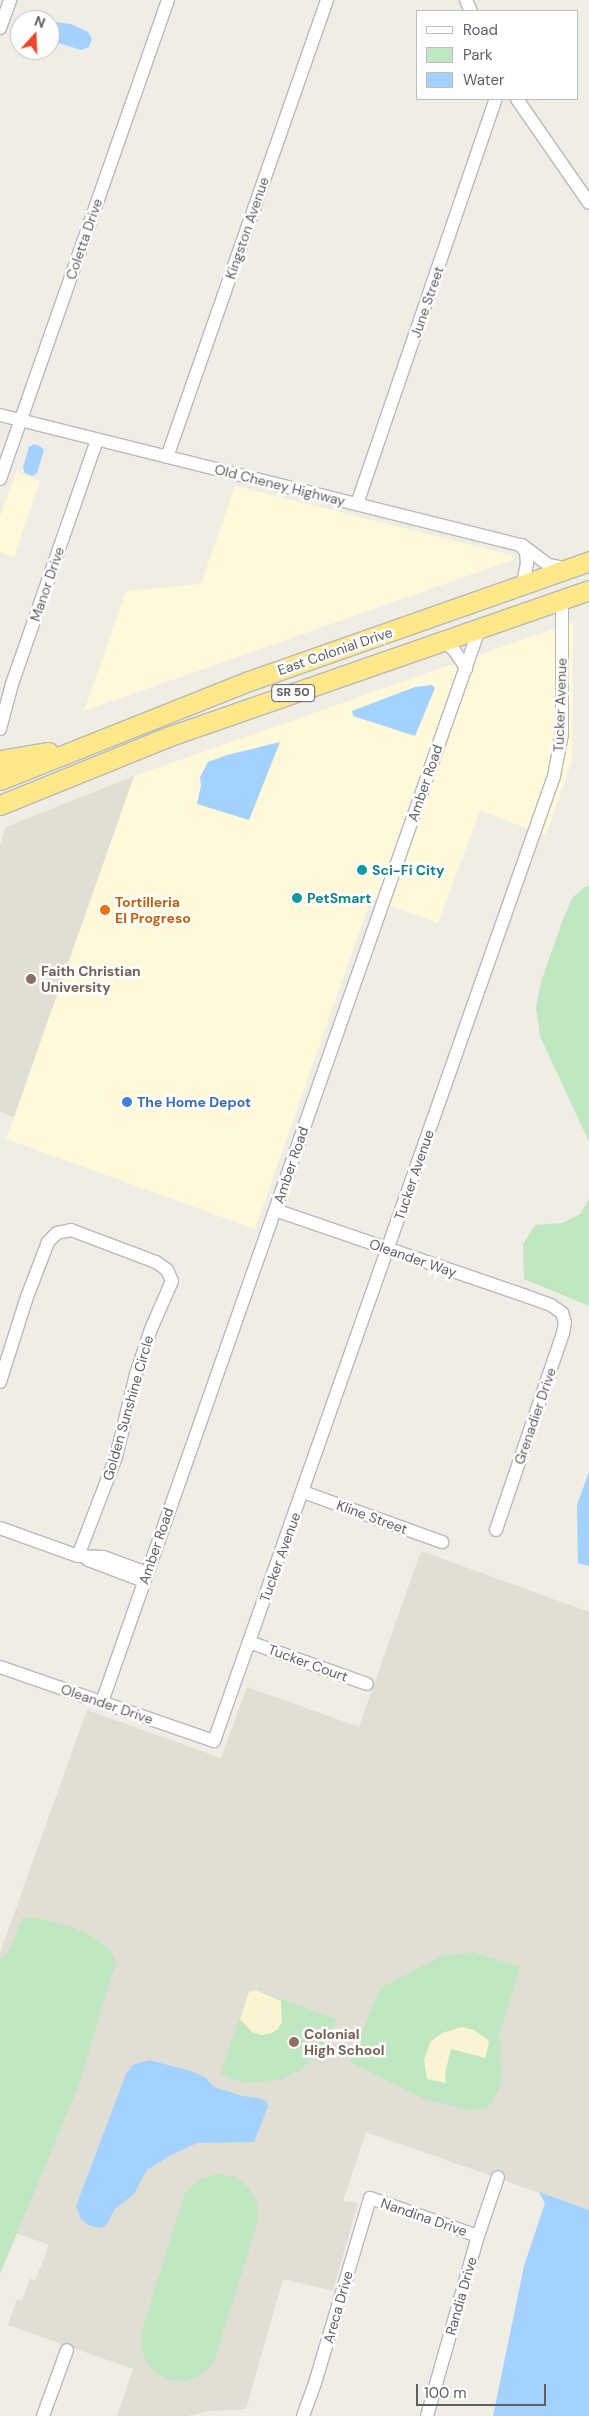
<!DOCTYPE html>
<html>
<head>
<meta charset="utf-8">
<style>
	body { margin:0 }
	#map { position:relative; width:589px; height:2416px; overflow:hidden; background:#efede4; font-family:"DM Sans",sans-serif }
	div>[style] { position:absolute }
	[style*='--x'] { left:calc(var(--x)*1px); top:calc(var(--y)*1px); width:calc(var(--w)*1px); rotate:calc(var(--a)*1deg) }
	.commercial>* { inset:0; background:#fff8d9 }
	.education>* { inset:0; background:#e1dfd4 }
	.green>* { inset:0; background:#bfe7c1 }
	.sand>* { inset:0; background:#fbf4d2 }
	.water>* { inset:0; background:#a3d2ff }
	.roads { filter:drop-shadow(1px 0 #b6b9be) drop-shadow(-1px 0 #b6b9be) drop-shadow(0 1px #b6b9be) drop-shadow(0 -1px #b6b9be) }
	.minor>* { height:12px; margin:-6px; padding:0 6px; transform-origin:6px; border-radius:6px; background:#fff }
	.highway>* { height:19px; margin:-9.5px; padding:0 9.5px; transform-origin:9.5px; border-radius:9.5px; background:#ffe88a }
	.dots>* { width:14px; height:14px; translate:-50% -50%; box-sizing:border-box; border:2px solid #fff; border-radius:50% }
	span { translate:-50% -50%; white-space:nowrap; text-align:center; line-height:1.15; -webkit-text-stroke:5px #fff; paint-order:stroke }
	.shield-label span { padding:1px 4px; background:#fff; border:1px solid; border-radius:4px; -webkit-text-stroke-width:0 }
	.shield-label { font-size:12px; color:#5c5f65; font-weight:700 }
	.street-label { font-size:14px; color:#5c5f65 }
	.culture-label { font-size:14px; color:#0d838f; font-weight:700 }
	.left { translate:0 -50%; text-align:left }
	.food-label { font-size:14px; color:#c56008; font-weight:700 }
	.education-label { font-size:14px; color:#785e54; font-weight:700 }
	.shop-label { font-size:14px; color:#366cbe; font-weight:700 }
	.legend { position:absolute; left:416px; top:10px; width:162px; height:90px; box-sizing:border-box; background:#fff; border:1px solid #bebfc1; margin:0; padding:6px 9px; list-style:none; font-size:15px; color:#5c5f65 }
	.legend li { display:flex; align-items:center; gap:10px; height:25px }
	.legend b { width:25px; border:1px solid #bebfc1 }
	.north { position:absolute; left:10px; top:10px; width:50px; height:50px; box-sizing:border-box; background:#fff; border:1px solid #bebfc1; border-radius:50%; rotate:20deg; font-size:14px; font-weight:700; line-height:20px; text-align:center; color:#5c5f65 }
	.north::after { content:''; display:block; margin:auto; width:18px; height:22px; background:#ee442b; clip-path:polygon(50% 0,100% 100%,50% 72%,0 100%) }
	.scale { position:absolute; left:416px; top:2384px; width:130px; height:22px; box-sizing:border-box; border:2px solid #5c5f65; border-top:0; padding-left:6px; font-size:15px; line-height:18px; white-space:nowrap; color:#5c5f65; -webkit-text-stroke:4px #fff; paint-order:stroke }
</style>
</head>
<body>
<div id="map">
	<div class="commercial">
		<div style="clip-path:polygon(16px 472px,40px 481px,14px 557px,0 552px,0 516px)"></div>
		<div style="clip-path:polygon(235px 486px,512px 555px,513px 560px,84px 711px,126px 591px,201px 584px)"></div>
		<div style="clip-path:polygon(573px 622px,572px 761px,546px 835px,480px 811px,438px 923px,371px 899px,255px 1229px,6px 1139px,134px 776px)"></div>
	</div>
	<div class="education">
		<div style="clip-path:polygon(134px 776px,14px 1117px,0 1112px,0 845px,6px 827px)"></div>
		<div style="clip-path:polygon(421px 1551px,589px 1612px,589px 2210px,366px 2132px,343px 2201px,358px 2203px,333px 2291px,283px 2279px,246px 2409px,210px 2411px,187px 2416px,117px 2416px,133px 2369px,8px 2325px,17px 2299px,22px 2301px,30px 2278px,35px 2281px,49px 2245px,0 2227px,0 1953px,87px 1710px,221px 1758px,247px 1687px,359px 1727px)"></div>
	</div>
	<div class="green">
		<div style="clip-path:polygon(586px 886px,589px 886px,589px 1142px,540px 1036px,536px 1008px,541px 982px,562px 922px,572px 898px)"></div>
		<div style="clip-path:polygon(589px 1199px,589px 1306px,524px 1279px,523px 1244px,535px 1225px,562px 1223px,580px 1214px)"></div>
		<div style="clip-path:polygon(23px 1917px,37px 1918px,69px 1926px,92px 1936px,108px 1948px,115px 1958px,116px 1968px,112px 1973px,79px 2085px,0 2274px,0 1960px,9px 1951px)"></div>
		<div style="clip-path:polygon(473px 1952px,520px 1967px,498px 2039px,502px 2044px,499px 2060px,503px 2068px,498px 2091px,491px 2104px,485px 2109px,469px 2110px,424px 2099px,350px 2062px,380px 1988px,442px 1956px)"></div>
		<div style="clip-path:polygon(256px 1990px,337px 2019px,326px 2044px,302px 2069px,282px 2079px,249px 2083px,233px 2080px,220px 2073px,249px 1992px)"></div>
		<div style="clip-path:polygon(216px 2174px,236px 2177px,249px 2188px,257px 2202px,258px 2221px,215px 2359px,208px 2369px,198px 2377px,185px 2381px,170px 2380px,157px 2374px,147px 2363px,141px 2349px,141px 2334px,184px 2195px,198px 2180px)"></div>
	</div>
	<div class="sand">
		<div style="clip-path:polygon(256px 1990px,281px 2001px,282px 2022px,278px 2029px,272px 2033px,261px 2035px,252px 2032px,240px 2019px,249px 1992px)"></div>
		<div style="clip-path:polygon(462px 2027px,474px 2030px,488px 2040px,489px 2043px,485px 2058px,451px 2049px,445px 2073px,446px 2083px,427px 2079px,424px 2060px,430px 2042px,442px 2033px)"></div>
	</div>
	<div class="water">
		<div style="clip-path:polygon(55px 22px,71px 24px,88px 32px,92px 39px,89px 47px,81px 50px,52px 41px,50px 28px)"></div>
		<div style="clip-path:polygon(34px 444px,40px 446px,44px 450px,37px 473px,33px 476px,25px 473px,23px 467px,29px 447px)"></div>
		<div style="clip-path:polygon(432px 685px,435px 688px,415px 736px,353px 716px,352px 711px,415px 687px)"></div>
		<div style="clip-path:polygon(280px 742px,249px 820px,197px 804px,201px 785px,200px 777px,208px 762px,227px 755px)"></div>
		<div style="clip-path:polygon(589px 1472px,589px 1566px,578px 1563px,577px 1505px)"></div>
		<div style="clip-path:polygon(149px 2060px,191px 2071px,205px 2077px,214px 2087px,242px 2096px,260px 2098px,266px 2101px,268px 2107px,254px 2142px,197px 2143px,171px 2155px,147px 2170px,134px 2194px,115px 2209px,107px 2224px,102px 2228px,90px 2226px,81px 2219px,76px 2206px,126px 2074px,133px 2065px)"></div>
		<div style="clip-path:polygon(539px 2192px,589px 2210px,589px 2416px,493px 2416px,524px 2266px,545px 2203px)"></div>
	</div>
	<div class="roads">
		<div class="minor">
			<div style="--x:466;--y:0;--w:12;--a:66"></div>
			<div style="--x:0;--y:28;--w:30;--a:-70"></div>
			<div style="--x:517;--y:99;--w:126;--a:55.3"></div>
			<div style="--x:0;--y:415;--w:536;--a:14.04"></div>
			<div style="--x:520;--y:545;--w:9;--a:49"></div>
			<div style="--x:526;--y:552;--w:11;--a:85"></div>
			<div style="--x:527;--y:563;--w:20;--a:101"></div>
			<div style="--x:167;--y:457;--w:484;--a:-70.7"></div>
			<div style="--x:0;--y:479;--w:508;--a:-70.67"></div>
			<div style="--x:357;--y:504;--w:428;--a:-71.1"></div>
			<div style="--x:522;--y:545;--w:34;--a:37"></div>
			<div style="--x:549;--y:565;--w:16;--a:11"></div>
			<div style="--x:443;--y:641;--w:14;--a:39"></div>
			<div style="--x:454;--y:650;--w:22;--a:56"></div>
			<div style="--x:0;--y:729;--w:47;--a:-75.1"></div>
			<div style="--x:12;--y:684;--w:258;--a:-70.8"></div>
			<div style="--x:275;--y:1210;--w:250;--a:18.9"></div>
			<div style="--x:512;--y:1291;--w:41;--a:19.7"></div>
			<div style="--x:551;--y:1305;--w:14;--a:36"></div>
			<div style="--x:562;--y:1313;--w:9;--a:72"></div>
			<div style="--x:565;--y:1322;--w:11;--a:100"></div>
			<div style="--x:563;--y:1333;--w:208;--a:108.8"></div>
			<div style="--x:0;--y:1382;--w:89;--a:-72.4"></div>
			<div style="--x:27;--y:1297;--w:59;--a:-69.1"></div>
			<div style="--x:48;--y:1242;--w:13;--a:-45"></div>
			<div style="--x:57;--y:1233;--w:14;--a:-12"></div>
			<div style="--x:71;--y:1230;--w:91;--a:20.6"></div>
			<div style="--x:156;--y:1262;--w:14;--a:36"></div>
			<div style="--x:167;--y:1270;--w:12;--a:66"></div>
			<div style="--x:172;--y:1281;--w:52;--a:113.6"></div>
			<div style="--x:151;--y:1329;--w:47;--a:108.4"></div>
			<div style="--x:136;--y:1374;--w:85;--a:103.5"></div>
			<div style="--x:116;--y:1457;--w:106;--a:111"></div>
			<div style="--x:78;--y:1556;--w:83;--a:-160.3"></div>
			<div style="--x:303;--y:1492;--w:148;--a:19.8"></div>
			<div style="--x:78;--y:1556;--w:26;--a:2"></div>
			<div style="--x:104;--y:1557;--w:46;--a:20.4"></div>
			<div style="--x:88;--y:1560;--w:60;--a:20.6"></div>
			<div style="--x:249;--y:1642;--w:125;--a:19.6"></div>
			<div style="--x:0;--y:1667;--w:226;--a:19.1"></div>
			<div style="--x:214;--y:1741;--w:1023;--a:-70.59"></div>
			<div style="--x:554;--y:776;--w:43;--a:-79.2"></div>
			<div style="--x:562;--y:734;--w:135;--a:-90"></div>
			<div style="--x:102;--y:1702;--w:1140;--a:-70.63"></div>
			<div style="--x:43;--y:2416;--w:70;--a:-70"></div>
			<div style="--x:303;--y:2416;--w:35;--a:-70"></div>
			<div style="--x:315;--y:2383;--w:193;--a:-73.4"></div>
			<div style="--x:370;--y:2198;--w:114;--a:19.4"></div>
			<div style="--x:427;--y:2416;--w:187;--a:-74.2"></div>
			<div style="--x:478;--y:2236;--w:62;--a:-71.3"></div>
		</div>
		<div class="highway">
			<div style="--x:0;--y:760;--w:49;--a:-9.5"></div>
			<div style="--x:0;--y:780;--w:268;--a:-21.7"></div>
			<div style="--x:249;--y:681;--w:361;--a:-19.4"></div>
			<div style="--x:0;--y:805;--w:183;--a:-22.1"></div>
			<div style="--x:170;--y:736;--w:444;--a:-19.2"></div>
		</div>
	</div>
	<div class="dots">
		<div style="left:362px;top:870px;background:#0f9aa8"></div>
		<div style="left:297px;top:898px;background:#0f9aa8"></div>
		<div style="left:105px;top:910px;background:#e8710a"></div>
		<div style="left:31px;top:979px;background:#8d6e63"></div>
		<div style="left:127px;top:1102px;background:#3f7fe0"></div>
		<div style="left:294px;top:2042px;background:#8d6e63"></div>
	</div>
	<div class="shield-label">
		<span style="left:293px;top:693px">SR 50</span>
	</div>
	<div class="street-label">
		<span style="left:247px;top:228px;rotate:-71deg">Kingston Avenue</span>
		<span style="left:84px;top:239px;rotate:-71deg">Coletta Drive</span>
		<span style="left:427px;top:302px;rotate:-71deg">June Street</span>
		<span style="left:280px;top:485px;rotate:14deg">Old Cheney Highway</span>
		<span style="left:47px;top:584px;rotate:-71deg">Manor Drive</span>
		<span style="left:335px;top:651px;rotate:-19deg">East Colonial Drive</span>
		<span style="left:560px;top:705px;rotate:-88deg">Tucker Avenue</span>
		<span style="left:425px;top:783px;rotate:-71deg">Amber Road</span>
		<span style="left:291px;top:1165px;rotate:-71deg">Amber Road</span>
		<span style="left:414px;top:1175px;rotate:-71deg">Tucker Avenue</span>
		<span style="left:413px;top:1258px;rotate:19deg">Oleander Way</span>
		<span style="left:128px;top:1408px;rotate:-74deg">Golden Sunshine Circle</span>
		<span style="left:535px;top:1416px;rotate:-71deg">Grenadier Drive</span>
		<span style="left:372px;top:1517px;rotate:20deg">Kline Street</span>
		<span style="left:156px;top:1546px;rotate:-71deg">Amber Road</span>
		<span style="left:280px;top:1557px;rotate:-70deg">Tucker Avenue</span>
		<span style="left:308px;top:1663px;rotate:20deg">Tucker Court</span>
		<span style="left:107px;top:1704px;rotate:19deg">Oleander Drive</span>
		<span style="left:424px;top:2217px;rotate:19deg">Nandina Drive</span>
		<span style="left:461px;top:2296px;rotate:-74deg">Randia Drive</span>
		<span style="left:338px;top:2307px;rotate:-74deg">Areca Drive</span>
	</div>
	<div class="culture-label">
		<span class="left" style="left:372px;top:870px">Sci-Fi City</span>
		<span class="left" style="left:307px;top:898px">PetSmart</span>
	</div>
	<div class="food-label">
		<span class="left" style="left:115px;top:910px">Tortilleria<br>El Progreso</span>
	</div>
	<div class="education-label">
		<span class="left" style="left:41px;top:979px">Faith Christian<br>University</span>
		<span class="left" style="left:304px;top:2042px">Colonial<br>High School</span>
	</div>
	<div class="shop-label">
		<span class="left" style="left:137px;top:1102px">The Home Depot</span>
	</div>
	<ul class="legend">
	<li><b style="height:6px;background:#fff"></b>Road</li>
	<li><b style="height:14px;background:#bfe7c1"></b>Park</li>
	<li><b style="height:14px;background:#a3d2ff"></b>Water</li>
	</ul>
	<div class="north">N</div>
	<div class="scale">100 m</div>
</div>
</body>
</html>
